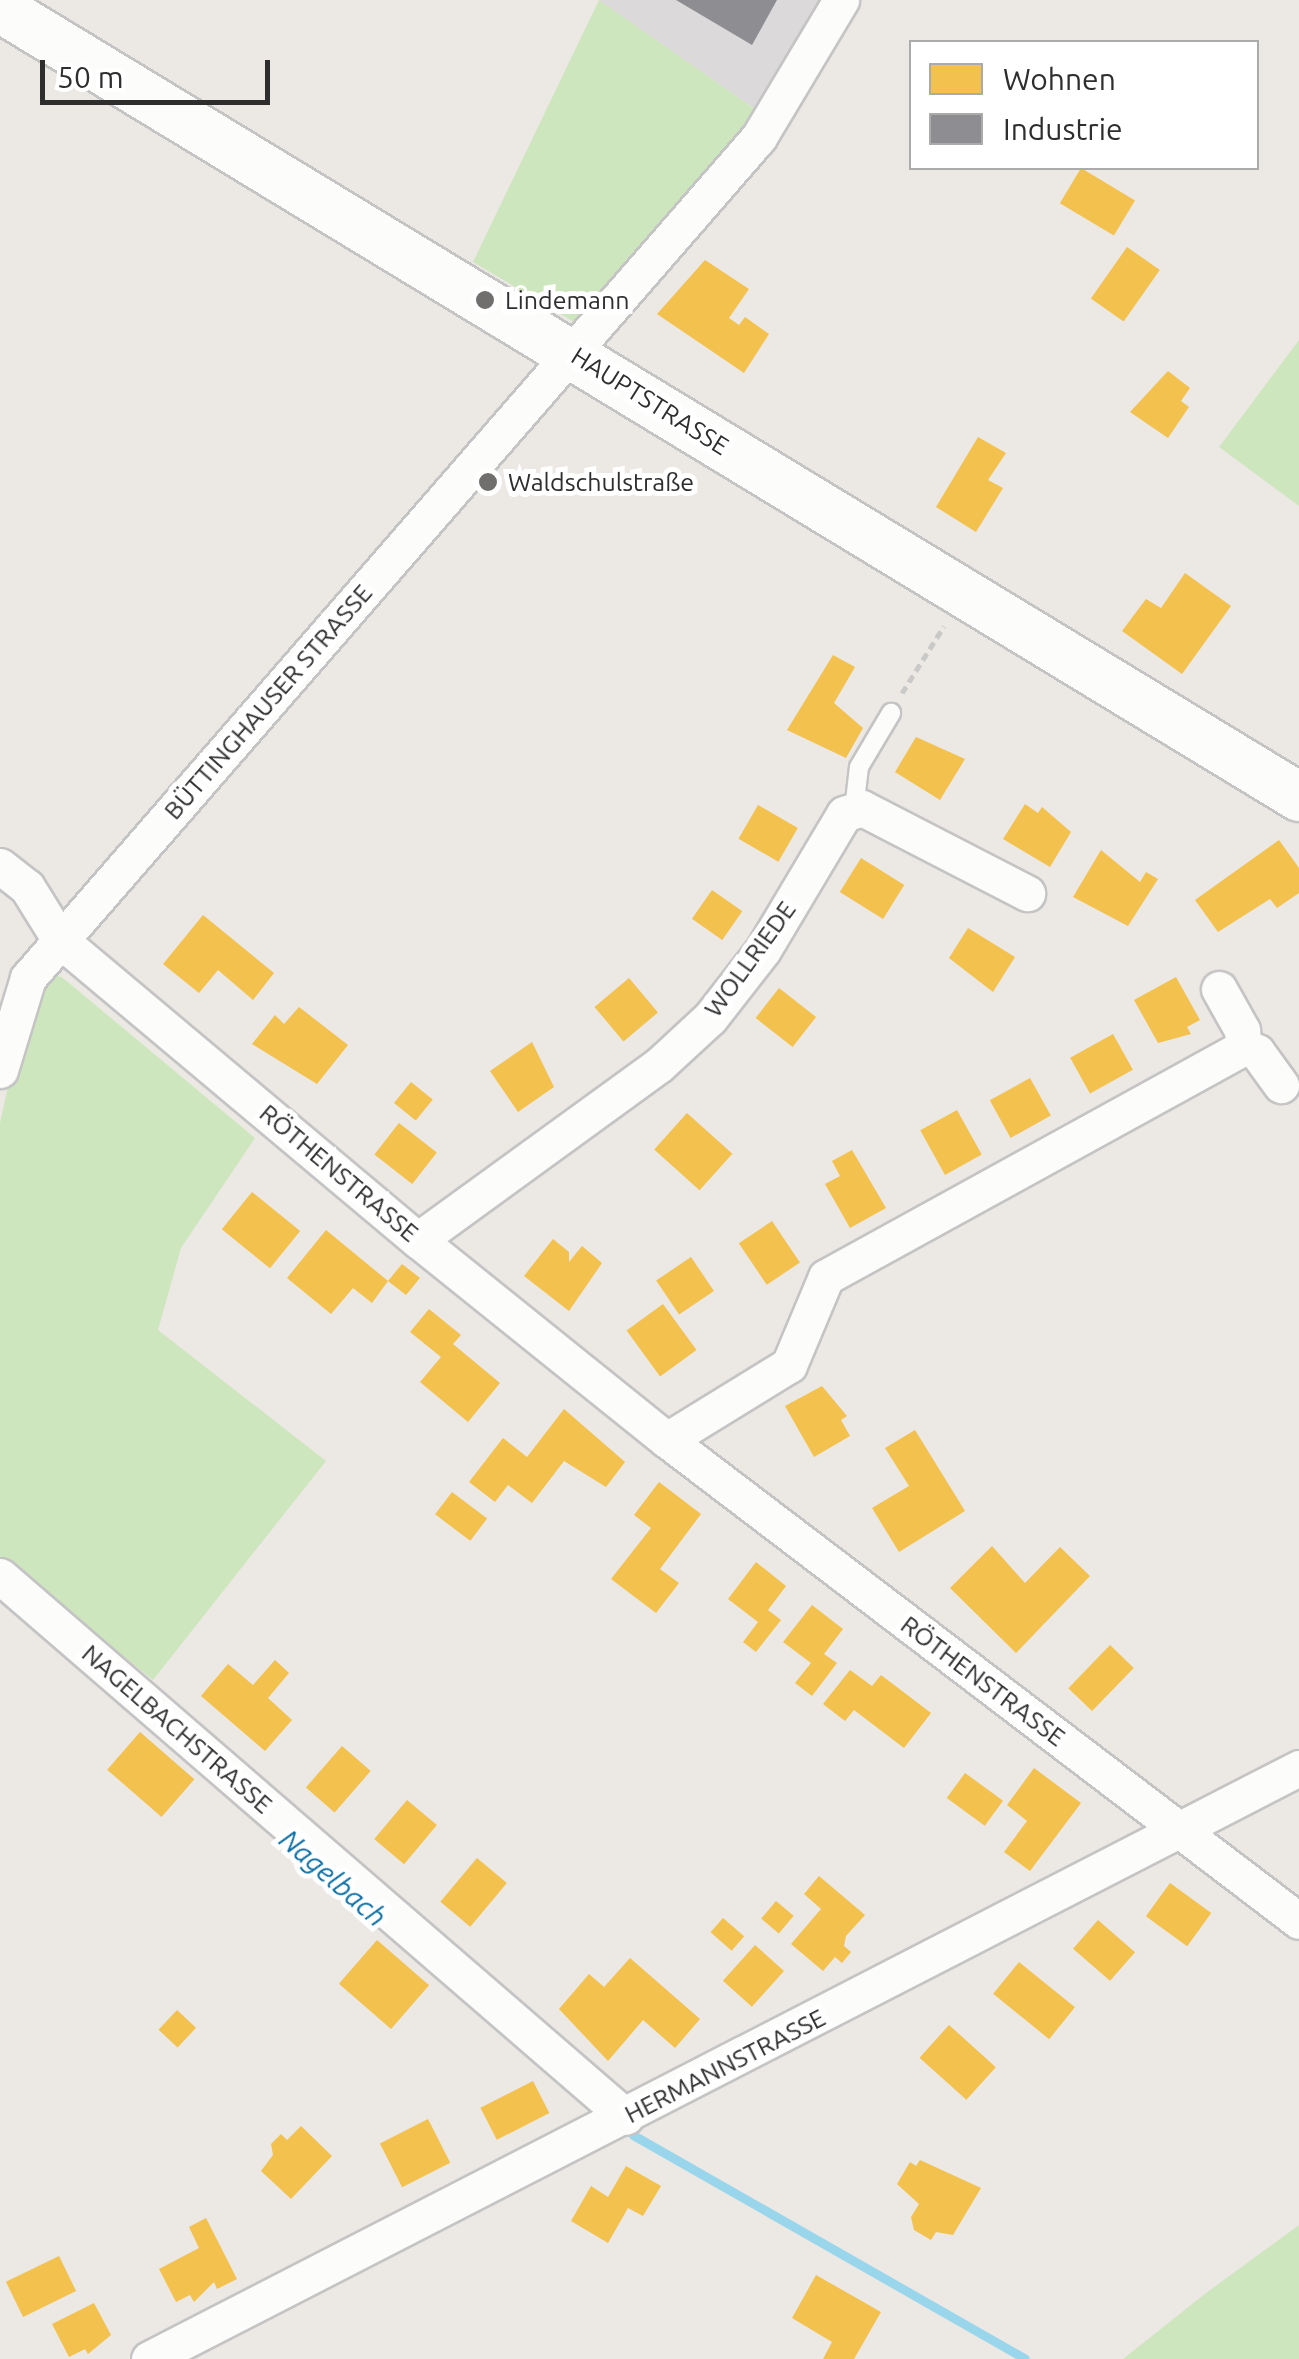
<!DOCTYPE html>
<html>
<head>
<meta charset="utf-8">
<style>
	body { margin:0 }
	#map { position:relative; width:1299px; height:2359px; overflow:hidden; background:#ece8e4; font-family:Ubuntu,sans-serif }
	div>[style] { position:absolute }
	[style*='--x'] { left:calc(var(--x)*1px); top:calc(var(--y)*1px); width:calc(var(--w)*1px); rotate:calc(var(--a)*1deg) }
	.industrial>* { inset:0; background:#dcd9db }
	.green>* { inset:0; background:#cee6be }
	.homes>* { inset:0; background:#f2c14e; transform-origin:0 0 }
	.industry>* { inset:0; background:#8d8d92 }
	.stream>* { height:9px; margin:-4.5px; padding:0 4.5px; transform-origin:4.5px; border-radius:4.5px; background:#99d6ec }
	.path>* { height:5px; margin-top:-2.5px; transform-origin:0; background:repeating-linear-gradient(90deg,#c9c9c8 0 8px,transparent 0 13px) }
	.roads { filter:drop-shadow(2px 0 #c5c4c5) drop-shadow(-2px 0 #c5c4c5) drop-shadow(0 2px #c5c4c5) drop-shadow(0 -2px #c5c4c5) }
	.service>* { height:18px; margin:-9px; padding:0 9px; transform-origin:9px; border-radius:9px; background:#fcfcfb }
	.minor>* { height:35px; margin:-17.5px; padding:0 17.5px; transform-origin:17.5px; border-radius:17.5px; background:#fcfcfb }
	.secondary>* { height:48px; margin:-24px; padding:0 24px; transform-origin:24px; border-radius:24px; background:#fcfcfb }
	.dots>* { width:28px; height:28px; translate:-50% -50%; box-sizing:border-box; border:5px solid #fff; border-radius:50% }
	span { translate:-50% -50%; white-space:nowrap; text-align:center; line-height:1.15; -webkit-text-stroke:10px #fff; paint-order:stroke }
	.poi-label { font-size:25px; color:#2e2e2e }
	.left { translate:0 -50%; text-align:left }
	.street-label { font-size:25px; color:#2e2e2e }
	.water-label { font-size:28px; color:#0d6fa3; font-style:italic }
	.legend { position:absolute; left:909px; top:40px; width:350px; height:130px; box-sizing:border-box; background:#fff; border:2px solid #ababab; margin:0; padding:12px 18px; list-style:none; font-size:30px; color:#2e2e2e }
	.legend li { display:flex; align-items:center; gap:20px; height:50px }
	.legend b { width:50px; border:2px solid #ababab }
	.scale { position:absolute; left:40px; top:60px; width:230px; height:45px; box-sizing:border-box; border:5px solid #2e2e2e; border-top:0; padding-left:12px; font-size:30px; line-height:35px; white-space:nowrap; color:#2e2e2e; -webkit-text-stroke:8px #fff; paint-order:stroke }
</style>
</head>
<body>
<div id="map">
	<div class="industrial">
		<div style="clip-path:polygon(599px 0,830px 0,762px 114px)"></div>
	</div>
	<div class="green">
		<div style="clip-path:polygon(599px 0,762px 114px,579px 325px,473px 262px)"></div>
		<div style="clip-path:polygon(1299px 340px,1299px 506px,1219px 447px)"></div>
		<div style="clip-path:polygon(48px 972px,63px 978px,255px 1138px,181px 1248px,158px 1330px,326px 1461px,153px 1680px,0 1556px,0 1123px,25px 1009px)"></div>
		<div style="clip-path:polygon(1299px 2225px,1299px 2359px,1123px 2359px,1206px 2293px)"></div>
	</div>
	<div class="homes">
		<div style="left:1081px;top:168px;width:63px;height:41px;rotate:31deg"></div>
		<div style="left:1127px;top:247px;width:40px;height:63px;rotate:35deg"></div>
		<div style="clip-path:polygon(705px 260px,749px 289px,729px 318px,739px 325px,745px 317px,769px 334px,744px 373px,657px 314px)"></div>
		<div style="clip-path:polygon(1168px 371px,1190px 388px,1181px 401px,1189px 407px,1168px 438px,1130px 412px)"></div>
		<div style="clip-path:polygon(978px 437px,1006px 453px,988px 480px,1003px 488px,976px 532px,936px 507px)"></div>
		<div style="clip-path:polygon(1185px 573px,1231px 606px,1182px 674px,1122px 631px,1146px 599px,1161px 608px)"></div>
		<div style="clip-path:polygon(833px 655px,855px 667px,834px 703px,863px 728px,846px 758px,787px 730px)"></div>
		<div style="clip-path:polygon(916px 737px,965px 759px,940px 800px,895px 772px)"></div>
		<div style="clip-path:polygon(1025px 804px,1038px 813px,1042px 807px,1071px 832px,1050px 867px,1003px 839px)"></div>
		<div style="left:758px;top:805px;width:46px;height:39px;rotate:30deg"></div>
		<div style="clip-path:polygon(1279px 840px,1299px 868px,1299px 893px,1277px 908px,1270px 899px,1218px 932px,1195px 900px)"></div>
		<div style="clip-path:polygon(1101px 850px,1140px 882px,1146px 872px,1158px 879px,1128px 926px,1073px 897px)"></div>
		<div style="left:861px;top:858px;width:51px;height:40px;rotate:32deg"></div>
		<div style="left:712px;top:890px;width:37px;height:35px;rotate:35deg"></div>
		<div style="clip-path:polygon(203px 915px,274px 973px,253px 1000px,218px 970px,199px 993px,163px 964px)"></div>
		<div style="clip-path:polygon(968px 928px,1015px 957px,993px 992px,949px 958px)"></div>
		<div style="clip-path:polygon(1176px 977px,1200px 1020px,1187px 1027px,1191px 1034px,1158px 1043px,1134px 1000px)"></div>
		<div style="left:629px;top:978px;width:45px;height:45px;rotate:50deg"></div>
		<div style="left:779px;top:988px;width:47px;height:38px;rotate:38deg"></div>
		<div style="clip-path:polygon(299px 1007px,348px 1045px,317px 1084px,252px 1044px,275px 1015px,284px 1024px)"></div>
		<div style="left:1113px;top:1034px;width:41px;height:49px;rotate:61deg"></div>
		<div style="clip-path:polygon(532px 1042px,554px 1087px,518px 1112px,490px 1071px)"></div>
		<div style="left:1030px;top:1078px;width:43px;height:46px;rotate:61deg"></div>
		<div style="left:411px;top:1082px;width:28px;height:27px;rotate:39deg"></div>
		<div style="left:957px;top:1110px;width:51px;height:42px;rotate:61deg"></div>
		<div style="left:687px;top:1113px;width:61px;height:49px;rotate:42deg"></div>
		<div style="left:399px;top:1123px;width:48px;height:40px;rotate:38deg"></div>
		<div style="clip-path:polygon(852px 1150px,886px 1208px,850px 1228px,825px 1184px,840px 1176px,832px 1161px)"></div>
		<div style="left:252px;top:1192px;width:62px;height:48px;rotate:39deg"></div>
		<div style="left:772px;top:1221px;width:50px;height:40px;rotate:56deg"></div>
		<div style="clip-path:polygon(326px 1230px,388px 1281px,402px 1264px,420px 1278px,406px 1295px,388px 1281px,372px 1303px,353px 1288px,331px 1314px,287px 1278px)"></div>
		<div style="clip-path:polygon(553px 1239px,569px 1252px,569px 1262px,582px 1246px,602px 1263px,569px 1311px,524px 1276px)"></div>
		<div style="left:691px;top:1257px;width:41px;height:42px;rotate:56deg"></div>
		<div style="left:663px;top:1304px;width:57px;height:45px;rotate:54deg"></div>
		<div style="clip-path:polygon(429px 1309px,461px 1335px,453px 1344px,500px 1383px,468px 1422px,420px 1382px,441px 1357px,410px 1332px)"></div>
		<div style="clip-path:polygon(822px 1386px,847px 1416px,841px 1420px,850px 1436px,814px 1457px,785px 1406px)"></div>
		<div style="clip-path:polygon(564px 1409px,625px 1462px,606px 1487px,564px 1461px,532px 1503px,508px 1485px,495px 1502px,469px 1482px,503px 1438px,527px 1457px)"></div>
		<div style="clip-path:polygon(915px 1430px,965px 1511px,899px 1552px,872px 1508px,909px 1486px,885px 1448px)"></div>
		<div style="clip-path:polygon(659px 1482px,701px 1514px,660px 1569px,679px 1583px,656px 1613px,611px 1579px,651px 1528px,634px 1515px)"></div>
		<div style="left:452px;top:1492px;width:44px;height:28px;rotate:37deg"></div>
		<div style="clip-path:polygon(992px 1546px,1025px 1583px,1060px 1547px,1090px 1576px,1016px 1653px,950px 1588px)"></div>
		<div style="clip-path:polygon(756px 1562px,786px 1586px,768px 1610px,781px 1620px,756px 1652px,743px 1642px,758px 1622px,728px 1599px)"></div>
		<div style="clip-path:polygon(812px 1605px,843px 1629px,824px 1654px,837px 1663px,812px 1696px,795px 1683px,811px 1663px,783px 1642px)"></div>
		<div style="left:1110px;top:1645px;width:33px;height:60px;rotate:44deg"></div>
		<div style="clip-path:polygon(275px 1660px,289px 1673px,268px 1698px,292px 1720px,265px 1751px,201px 1696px,228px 1664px,253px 1685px)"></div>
		<div style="clip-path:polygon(850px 1670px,872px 1686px,881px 1675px,931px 1713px,904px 1748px,854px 1710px,845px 1721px,823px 1704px)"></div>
		<div style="left:140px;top:1732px;width:72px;height:50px;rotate:41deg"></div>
		<div style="left:342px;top:1746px;width:38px;height:55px;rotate:41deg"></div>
		<div style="clip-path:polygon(1034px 1768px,1081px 1803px,1030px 1871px,1004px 1852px,1027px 1821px,1007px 1805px)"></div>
		<div style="left:965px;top:1773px;width:47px;height:31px;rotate:36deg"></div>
		<div style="left:407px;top:1800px;width:39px;height:51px;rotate:40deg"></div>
		<div style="left:477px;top:1858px;width:39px;height:57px;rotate:40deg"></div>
		<div style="clip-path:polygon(819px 1876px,865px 1915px,846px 1936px,844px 1946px,851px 1952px,842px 1963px,835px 1957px,823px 1971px,791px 1944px,821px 1909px,804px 1894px)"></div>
		<div style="left:1170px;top:1883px;width:51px;height:41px;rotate:36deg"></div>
		<div style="left:776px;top:1901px;width:23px;height:23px;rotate:40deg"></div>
		<div style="left:723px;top:1918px;width:28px;height:19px;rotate:41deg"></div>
		<div style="left:1098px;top:1920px;width:49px;height:38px;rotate:41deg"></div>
		<div style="left:377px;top:1940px;width:69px;height:58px;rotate:41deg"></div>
		<div style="left:755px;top:1945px;width:39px;height:48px;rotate:42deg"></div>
		<div style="clip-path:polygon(630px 1958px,700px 2019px,675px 2048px,643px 2020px,608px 2061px,559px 2009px,589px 1974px,604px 1987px)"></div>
		<div style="left:1019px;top:1962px;width:72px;height:41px;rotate:39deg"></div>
		<div style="left:177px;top:2010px;width:26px;height:27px;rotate:43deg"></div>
		<div style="left:949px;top:2025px;width:63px;height:44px;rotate:42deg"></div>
		<div style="left:533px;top:2081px;width:36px;height:59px;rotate:63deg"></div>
		<div style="left:428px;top:2119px;width:49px;height:54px;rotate:63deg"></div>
		<div style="clip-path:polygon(301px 2126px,332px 2156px,291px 2199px,261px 2171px,273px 2155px,271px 2144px,281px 2134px,287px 2140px)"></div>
		<div style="clip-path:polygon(920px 2160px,981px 2188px,953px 2235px,936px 2232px,931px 2240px,914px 2230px,911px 2217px,919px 2204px,897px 2184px,910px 2162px,916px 2166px)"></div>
		<div style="clip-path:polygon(626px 2166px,661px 2186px,643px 2216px,628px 2208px,608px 2243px,571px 2221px,591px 2186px,608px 2197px)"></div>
		<div style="clip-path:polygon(206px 2218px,237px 2279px,217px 2289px,214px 2282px,194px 2302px,190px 2295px,176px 2302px,159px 2269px,199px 2248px,189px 2227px)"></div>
		<div style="left:59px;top:2256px;width:39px;height:59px;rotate:64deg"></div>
		<div style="clip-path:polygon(816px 2275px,881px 2312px,854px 2359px,823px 2359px,832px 2342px,792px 2318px)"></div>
		<div style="clip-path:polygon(94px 2303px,111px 2335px,88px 2354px,85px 2349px,69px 2357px,52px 2324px)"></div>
	</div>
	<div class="industry">
		<div style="clip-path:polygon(676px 0,777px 0,752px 45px)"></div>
	</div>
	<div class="stream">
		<div style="--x:633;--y:2135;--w:451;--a:29.7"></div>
	</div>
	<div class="path">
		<div style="--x:902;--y:693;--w:79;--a:-57.9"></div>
	</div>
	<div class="roads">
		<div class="service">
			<div style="--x:854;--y:810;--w:43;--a:-83.4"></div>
			<div style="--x:859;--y:767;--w:63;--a:-59.3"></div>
		</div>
		<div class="minor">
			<div style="--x:0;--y:866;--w:34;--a:38"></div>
			<div style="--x:27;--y:887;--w:62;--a:58.1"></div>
			<div style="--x:60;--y:940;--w:467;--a:40"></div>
			<div style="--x:418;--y:1240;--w:319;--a:38.8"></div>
			<div style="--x:667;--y:1440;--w:794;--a:37.27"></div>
			<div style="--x:1244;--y:1047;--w:14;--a:21"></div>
			<div style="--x:1257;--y:1052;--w:41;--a:54"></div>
			<div style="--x:0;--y:1070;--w:96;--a:-73.1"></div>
			<div style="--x:28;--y:978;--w:1114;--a:-49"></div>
			<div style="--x:759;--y:137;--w:160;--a:-59.1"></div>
			<div style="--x:418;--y:1240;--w:298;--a:-36"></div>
			<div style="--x:659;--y:1065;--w:69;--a:-42.7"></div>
			<div style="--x:710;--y:1018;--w:86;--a:-52.1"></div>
			<div style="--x:763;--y:950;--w:158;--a:-59.2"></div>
			<div style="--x:844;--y:814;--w:19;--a:-18"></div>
			<div style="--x:862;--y:808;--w:186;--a:27.3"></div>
			<div style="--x:667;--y:1440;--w:143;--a:-31.6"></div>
			<div style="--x:789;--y:1365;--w:95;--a:-67.2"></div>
			<div style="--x:826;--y:1277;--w:477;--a:-28.8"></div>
			<div style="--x:1244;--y:1047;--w:17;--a:-97"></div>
			<div style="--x:1242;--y:1030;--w:47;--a:-119.3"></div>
			<div style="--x:0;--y:1576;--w:827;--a:40.83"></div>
			<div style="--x:149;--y:2359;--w:1293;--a:-27.2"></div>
		</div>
		<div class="secondary">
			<div style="--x:0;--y:8;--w:1520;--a:31.27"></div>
		</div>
	</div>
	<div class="dots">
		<div style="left:485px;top:300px;background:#706f6e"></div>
		<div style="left:488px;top:482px;background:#706f6e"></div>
	</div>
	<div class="poi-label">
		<span class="left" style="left:505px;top:300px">Lindemann</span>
		<span class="left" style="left:508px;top:482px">Waldschulstraße</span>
	</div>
	<div class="street-label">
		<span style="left:650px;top:401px;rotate:32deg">HAUPTSTRASSE</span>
		<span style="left:268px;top:702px;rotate:-49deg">BÜTTINGHAUSER STRASSE</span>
		<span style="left:750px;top:959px;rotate:-54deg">WOLLRIEDE</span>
		<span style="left:339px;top:1173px;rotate:40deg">RÖTHENSTRASSE</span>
		<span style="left:983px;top:1681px;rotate:37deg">RÖTHENSTRASSE</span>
		<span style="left:177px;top:1729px;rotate:41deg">NAGELBACHSTRASSE</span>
		<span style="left:725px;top:2066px;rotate:-27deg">HERMANNSTRASSE</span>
	</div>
	<div class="water-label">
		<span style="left:333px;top:1878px;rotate:41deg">Nagelbach</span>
	</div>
	<ul class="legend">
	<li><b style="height:28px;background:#f2c14e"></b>Wohnen</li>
	<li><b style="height:28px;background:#8d8d92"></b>Industrie</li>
	</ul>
	<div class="scale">50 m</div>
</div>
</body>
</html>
